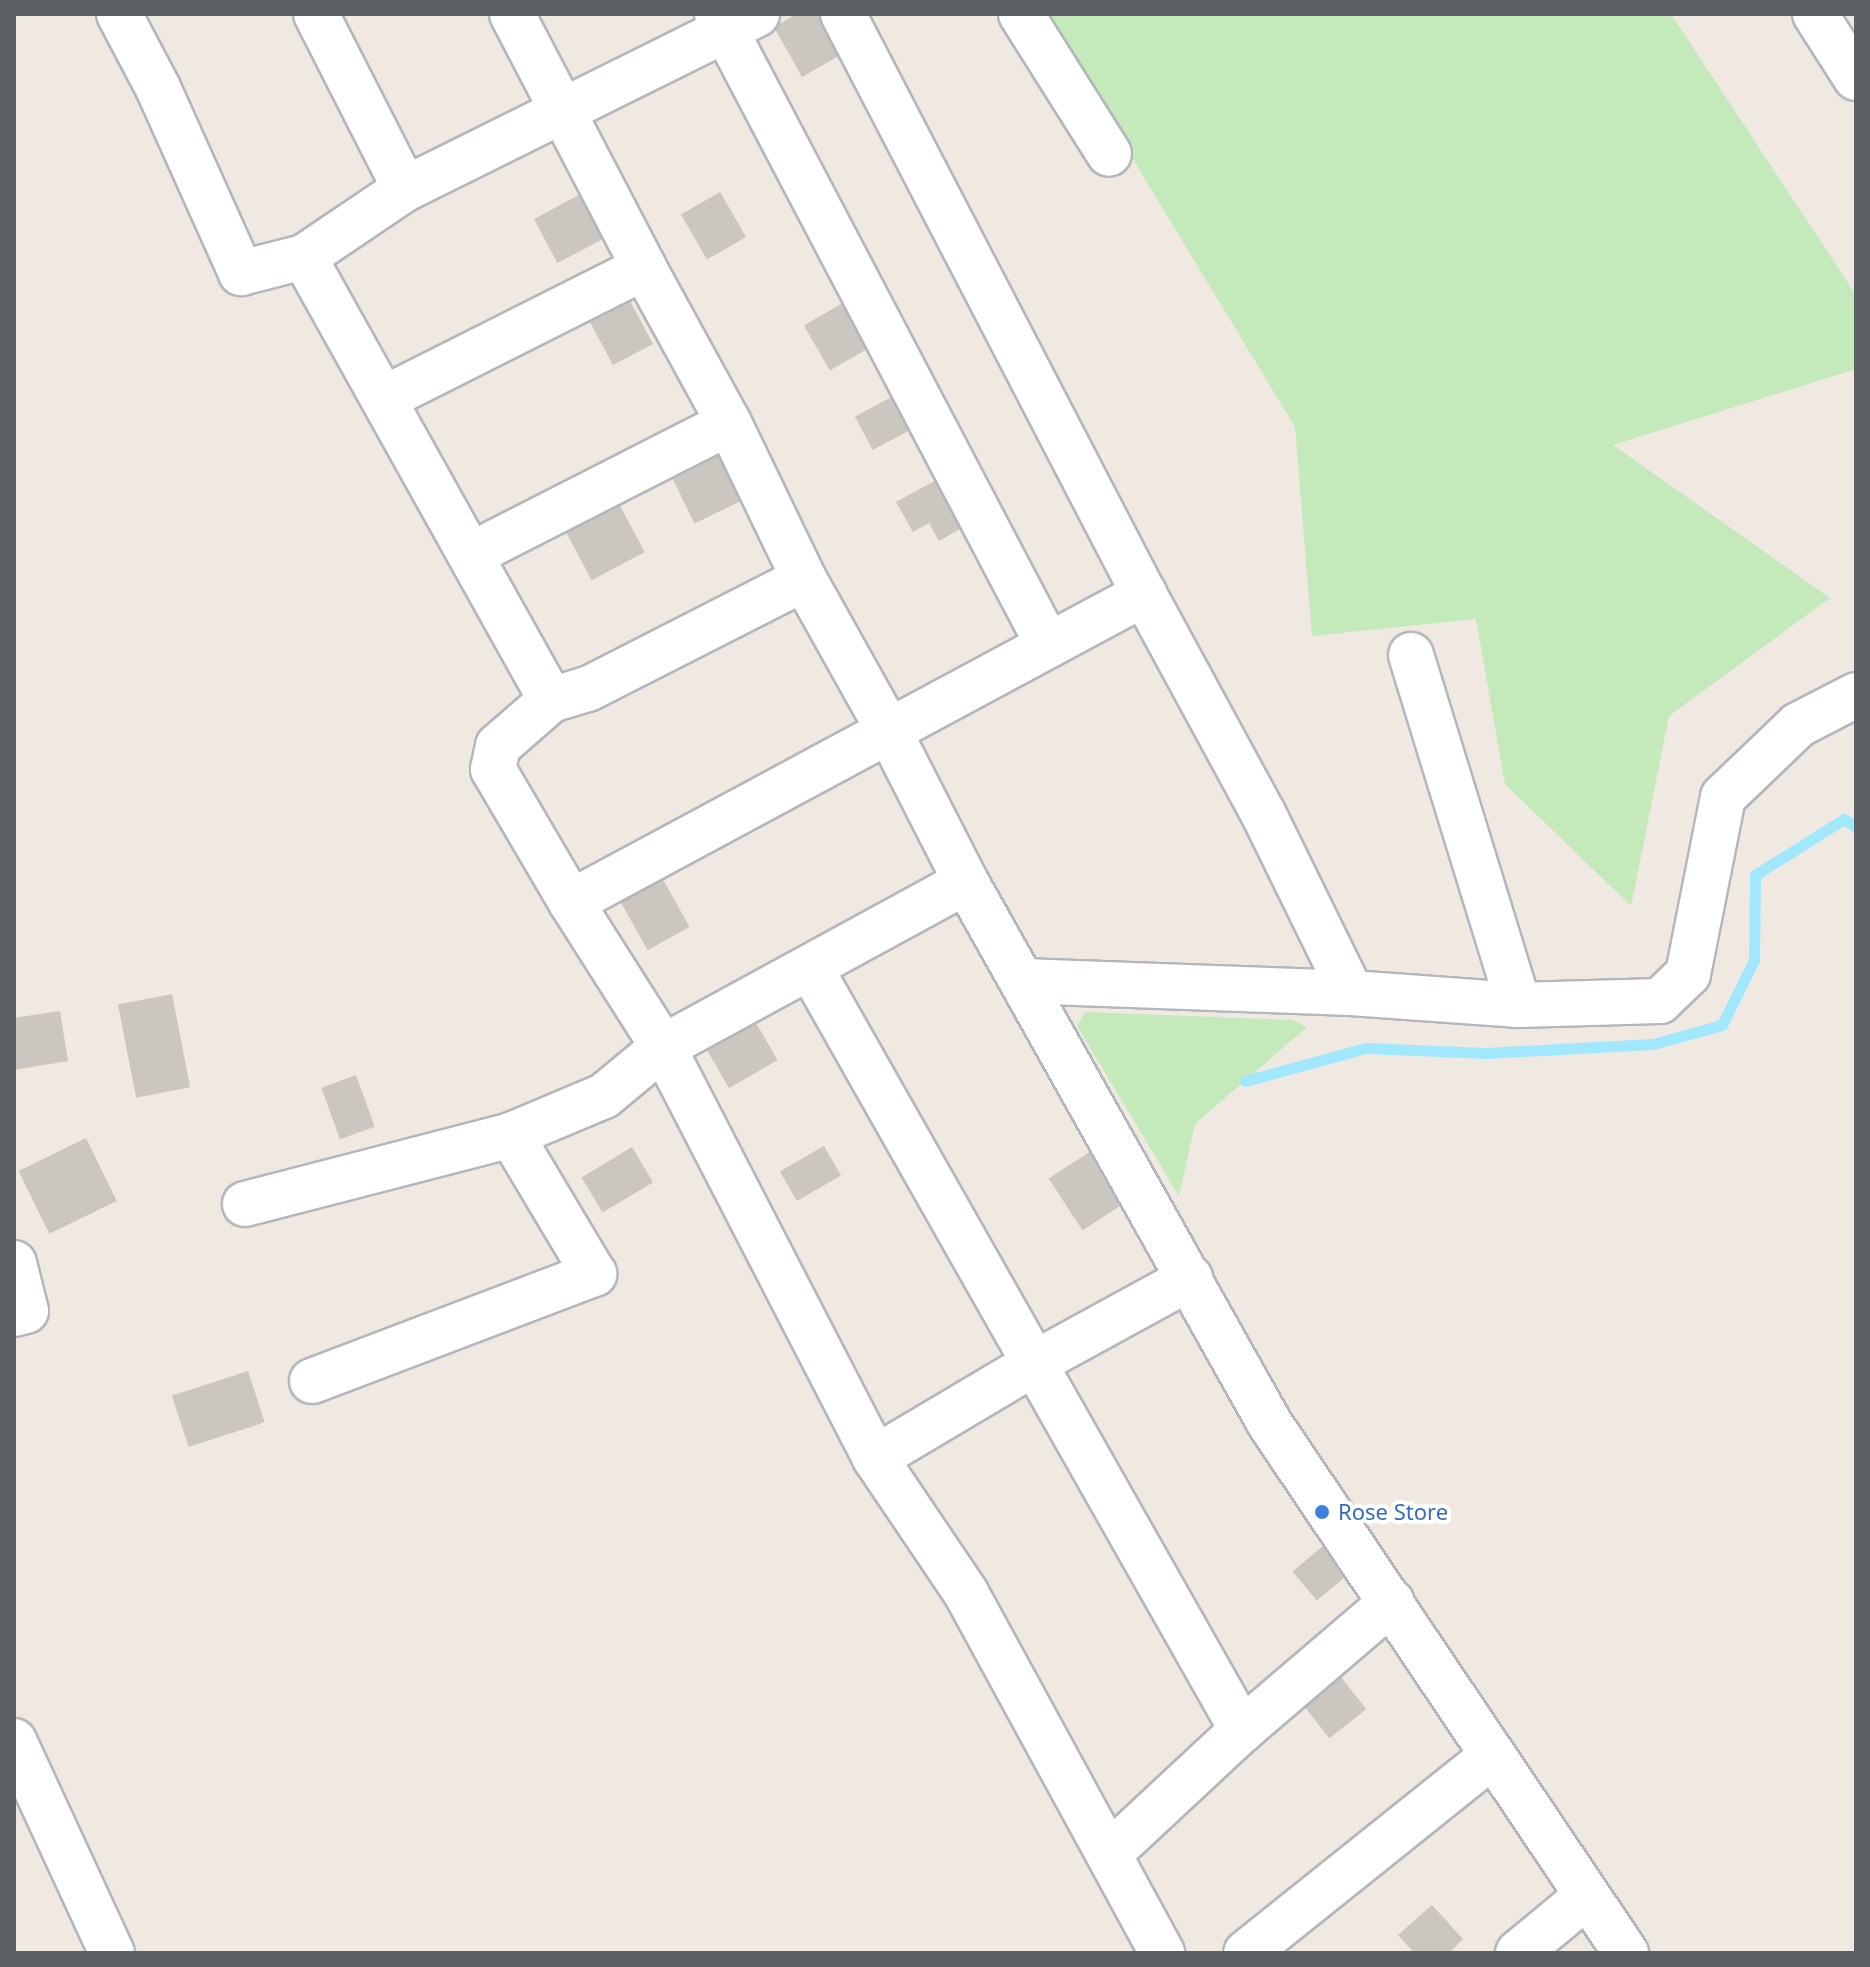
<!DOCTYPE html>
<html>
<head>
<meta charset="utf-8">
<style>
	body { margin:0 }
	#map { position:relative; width:1870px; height:1967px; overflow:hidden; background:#efe9e1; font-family:"Noto Sans",sans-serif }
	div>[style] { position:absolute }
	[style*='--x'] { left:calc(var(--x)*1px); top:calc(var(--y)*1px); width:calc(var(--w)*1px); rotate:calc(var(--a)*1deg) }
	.green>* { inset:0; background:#c4e9bb }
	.stream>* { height:11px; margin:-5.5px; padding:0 5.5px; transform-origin:5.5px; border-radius:5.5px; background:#a1e8ff }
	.building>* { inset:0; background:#ccc6c0; transform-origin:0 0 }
	.roads { filter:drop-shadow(2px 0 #b3b7bb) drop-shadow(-2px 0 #b3b7bb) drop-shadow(0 2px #b3b7bb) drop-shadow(0 -2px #b3b7bb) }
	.minor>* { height:44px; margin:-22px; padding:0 22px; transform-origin:22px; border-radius:22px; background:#fff }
	.dots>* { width:22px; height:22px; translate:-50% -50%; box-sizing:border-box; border:4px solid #fff; border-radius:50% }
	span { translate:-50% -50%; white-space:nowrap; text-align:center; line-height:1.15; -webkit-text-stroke:8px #fff; paint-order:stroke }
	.shop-label { font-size:22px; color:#366cbe }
	.left { translate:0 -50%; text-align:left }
	.frame { position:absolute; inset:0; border:16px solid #5a6064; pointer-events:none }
</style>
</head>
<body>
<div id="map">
	<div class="green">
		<div style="clip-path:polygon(1045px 14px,1671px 14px,1856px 295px,1856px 369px,1613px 445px,1830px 598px,1669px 716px,1631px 906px,1505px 784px,1476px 619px,1312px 636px,1295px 427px)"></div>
		<div style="clip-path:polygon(1085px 1012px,1293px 1020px,1307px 1027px,1195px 1124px,1179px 1196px,1077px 1026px)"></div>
	</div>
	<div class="stream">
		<div style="--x:1245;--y:1081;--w:125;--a:-15.3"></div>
		<div style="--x:1366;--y:1048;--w:120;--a:2.4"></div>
		<div style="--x:1486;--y:1053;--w:167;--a:-3.1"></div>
		<div style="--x:1653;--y:1044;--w:72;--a:-15.4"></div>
		<div style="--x:1722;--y:1025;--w:72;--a:-63.8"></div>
		<div style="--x:1754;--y:960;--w:85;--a:-89.3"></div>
		<div style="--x:1755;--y:875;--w:105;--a:-32.2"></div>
		<div style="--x:1844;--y:819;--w:14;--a:34"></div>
	</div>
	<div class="building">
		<div style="clip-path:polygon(797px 14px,832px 14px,851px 49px,802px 77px,774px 27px)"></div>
		<div style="left:720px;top:192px;width:52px;height:45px;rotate:60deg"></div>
		<div style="left:579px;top:195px;width:50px;height:51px;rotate:62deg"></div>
		<div style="clip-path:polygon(622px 286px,653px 344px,613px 365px,590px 322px,607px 314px,598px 298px)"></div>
		<div style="left:855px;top:296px;width:52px;height:59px;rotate:60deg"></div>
		<div style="left:899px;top:393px;width:38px;height:50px;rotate:62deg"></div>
		<div style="left:719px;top:446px;width:59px;height:56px;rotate:64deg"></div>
		<div style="clip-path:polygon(940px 478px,965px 526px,939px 541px,929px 523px,913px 532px,896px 502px)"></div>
		<div style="left:617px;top:500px;width:59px;height:60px;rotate:62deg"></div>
		<div style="left:659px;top:872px;width:63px;height:48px;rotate:61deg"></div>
		<div style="left:172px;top:994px;width:95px;height:55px;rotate:79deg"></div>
		<div style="clip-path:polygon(60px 1011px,68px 1061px,14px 1070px,14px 1018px)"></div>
		<div style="left:752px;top:1016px;width:51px;height:56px;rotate:60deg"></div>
		<div style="left:356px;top:1075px;width:55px;height:37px;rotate:70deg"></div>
		<div style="left:86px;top:1138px;width:70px;height:75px;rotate:64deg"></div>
		<div style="left:824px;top:1146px;width:34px;height:51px;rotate:60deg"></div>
		<div style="left:632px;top:1147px;width:41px;height:59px;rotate:59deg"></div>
		<div style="left:1094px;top:1149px;width:62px;height:54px;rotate:57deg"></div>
		<div style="left:248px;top:1371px;width:54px;height:80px;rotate:72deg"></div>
		<div style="left:1330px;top:1540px;width:38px;height:49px;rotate:50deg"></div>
		<div style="left:1338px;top:1673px;width:46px;height:47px;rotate:52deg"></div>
		<div style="clip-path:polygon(1432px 1905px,1463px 1939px,1449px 1953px,1414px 1953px,1398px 1935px)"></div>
	</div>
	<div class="roads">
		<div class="minor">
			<div style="--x:119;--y:14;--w:84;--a:62.2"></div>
			<div style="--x:158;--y:88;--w:203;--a:65.8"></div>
			<div style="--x:241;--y:273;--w:65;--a:-14.3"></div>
			<div style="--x:304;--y:257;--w:507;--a:60.86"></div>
			<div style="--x:551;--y:700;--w:70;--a:139"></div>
			<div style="--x:498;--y:746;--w:24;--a:102"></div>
			<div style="--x:493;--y:769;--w:154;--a:59.6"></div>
			<div style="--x:571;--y:902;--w:172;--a:57.6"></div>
			<div style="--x:663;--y:1047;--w:462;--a:62.7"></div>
			<div style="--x:875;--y:1458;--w:186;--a:-30.7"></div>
			<div style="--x:1035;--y:1363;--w:177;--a:-28.7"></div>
			<div style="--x:316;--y:14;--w:196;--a:63"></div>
			<div style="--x:512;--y:14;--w:286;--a:62.5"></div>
			<div style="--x:644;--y:268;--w:177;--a:61.3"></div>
			<div style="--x:729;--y:423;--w:173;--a:64.3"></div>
			<div style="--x:804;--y:579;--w:172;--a:60.8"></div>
			<div style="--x:888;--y:729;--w:172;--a:63"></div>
			<div style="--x:966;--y:882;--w:621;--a:60.71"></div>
			<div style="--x:1270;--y:1424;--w:638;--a:56.06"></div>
			<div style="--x:717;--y:14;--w:713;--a:62.32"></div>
			<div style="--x:843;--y:14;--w:653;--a:62.57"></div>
			<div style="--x:1144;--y:594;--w:249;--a:61.5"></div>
			<div style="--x:1263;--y:813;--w:200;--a:63.9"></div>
			<div style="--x:1021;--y:14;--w:165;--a:57.8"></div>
			<div style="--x:1815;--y:14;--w:76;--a:57.4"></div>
			<div style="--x:304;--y:257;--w:122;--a:-34"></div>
			<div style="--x:405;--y:189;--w:393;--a:-26.4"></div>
			<div style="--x:385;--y:398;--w:290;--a:-26.7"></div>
			<div style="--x:472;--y:554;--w:288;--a:-27"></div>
			<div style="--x:1411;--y:655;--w:366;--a:72.9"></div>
			<div style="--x:551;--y:700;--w:39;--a:-17"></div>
			<div style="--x:588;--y:689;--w:242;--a:-27"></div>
			<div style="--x:571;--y:902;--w:651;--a:-28.26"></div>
			<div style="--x:811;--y:969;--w:875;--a:60.47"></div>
			<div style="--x:1022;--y:981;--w:329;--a:2.1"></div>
			<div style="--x:1351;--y:993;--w:168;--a:4.1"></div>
			<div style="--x:1519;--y:1005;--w:141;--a:-1.6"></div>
			<div style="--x:1660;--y:1001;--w:39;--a:-44"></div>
			<div style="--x:1688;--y:974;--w:180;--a:-78.8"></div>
			<div style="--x:1723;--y:797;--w:104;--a:-43.8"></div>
			<div style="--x:1798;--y:725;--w:65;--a:-27.3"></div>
			<div style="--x:245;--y:1204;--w:275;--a:-14.5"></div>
			<div style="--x:511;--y:1135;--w:101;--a:-22.8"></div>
			<div style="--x:604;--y:1096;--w:77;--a:-39.7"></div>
			<div style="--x:663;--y:1047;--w:345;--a:-28.6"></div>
			<div style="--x:14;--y:1263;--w:49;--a:76"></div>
			<div style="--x:26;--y:1311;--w:12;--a:166"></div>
			<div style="--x:312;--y:1381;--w:302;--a:-20.8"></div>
			<div style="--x:594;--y:1274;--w:162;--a:-120.8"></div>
			<div style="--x:875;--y:1458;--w:163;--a:56"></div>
			<div style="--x:966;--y:1593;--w:410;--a:61.4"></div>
			<div style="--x:14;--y:1741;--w:234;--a:65.2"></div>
			<div style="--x:1110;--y:1853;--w:180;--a:-43"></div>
			<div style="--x:1242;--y:1730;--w:197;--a:-40.5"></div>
			<div style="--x:1246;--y:1953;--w:315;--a:-38.7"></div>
			<div style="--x:1518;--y:1953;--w:89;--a:-39.6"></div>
		</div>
	</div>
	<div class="dots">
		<div style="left:1322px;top:1512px;background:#3f7fe0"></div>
	</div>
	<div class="shop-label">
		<span class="left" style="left:1338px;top:1512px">Rose Store</span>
	</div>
	<div class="frame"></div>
</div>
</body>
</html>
